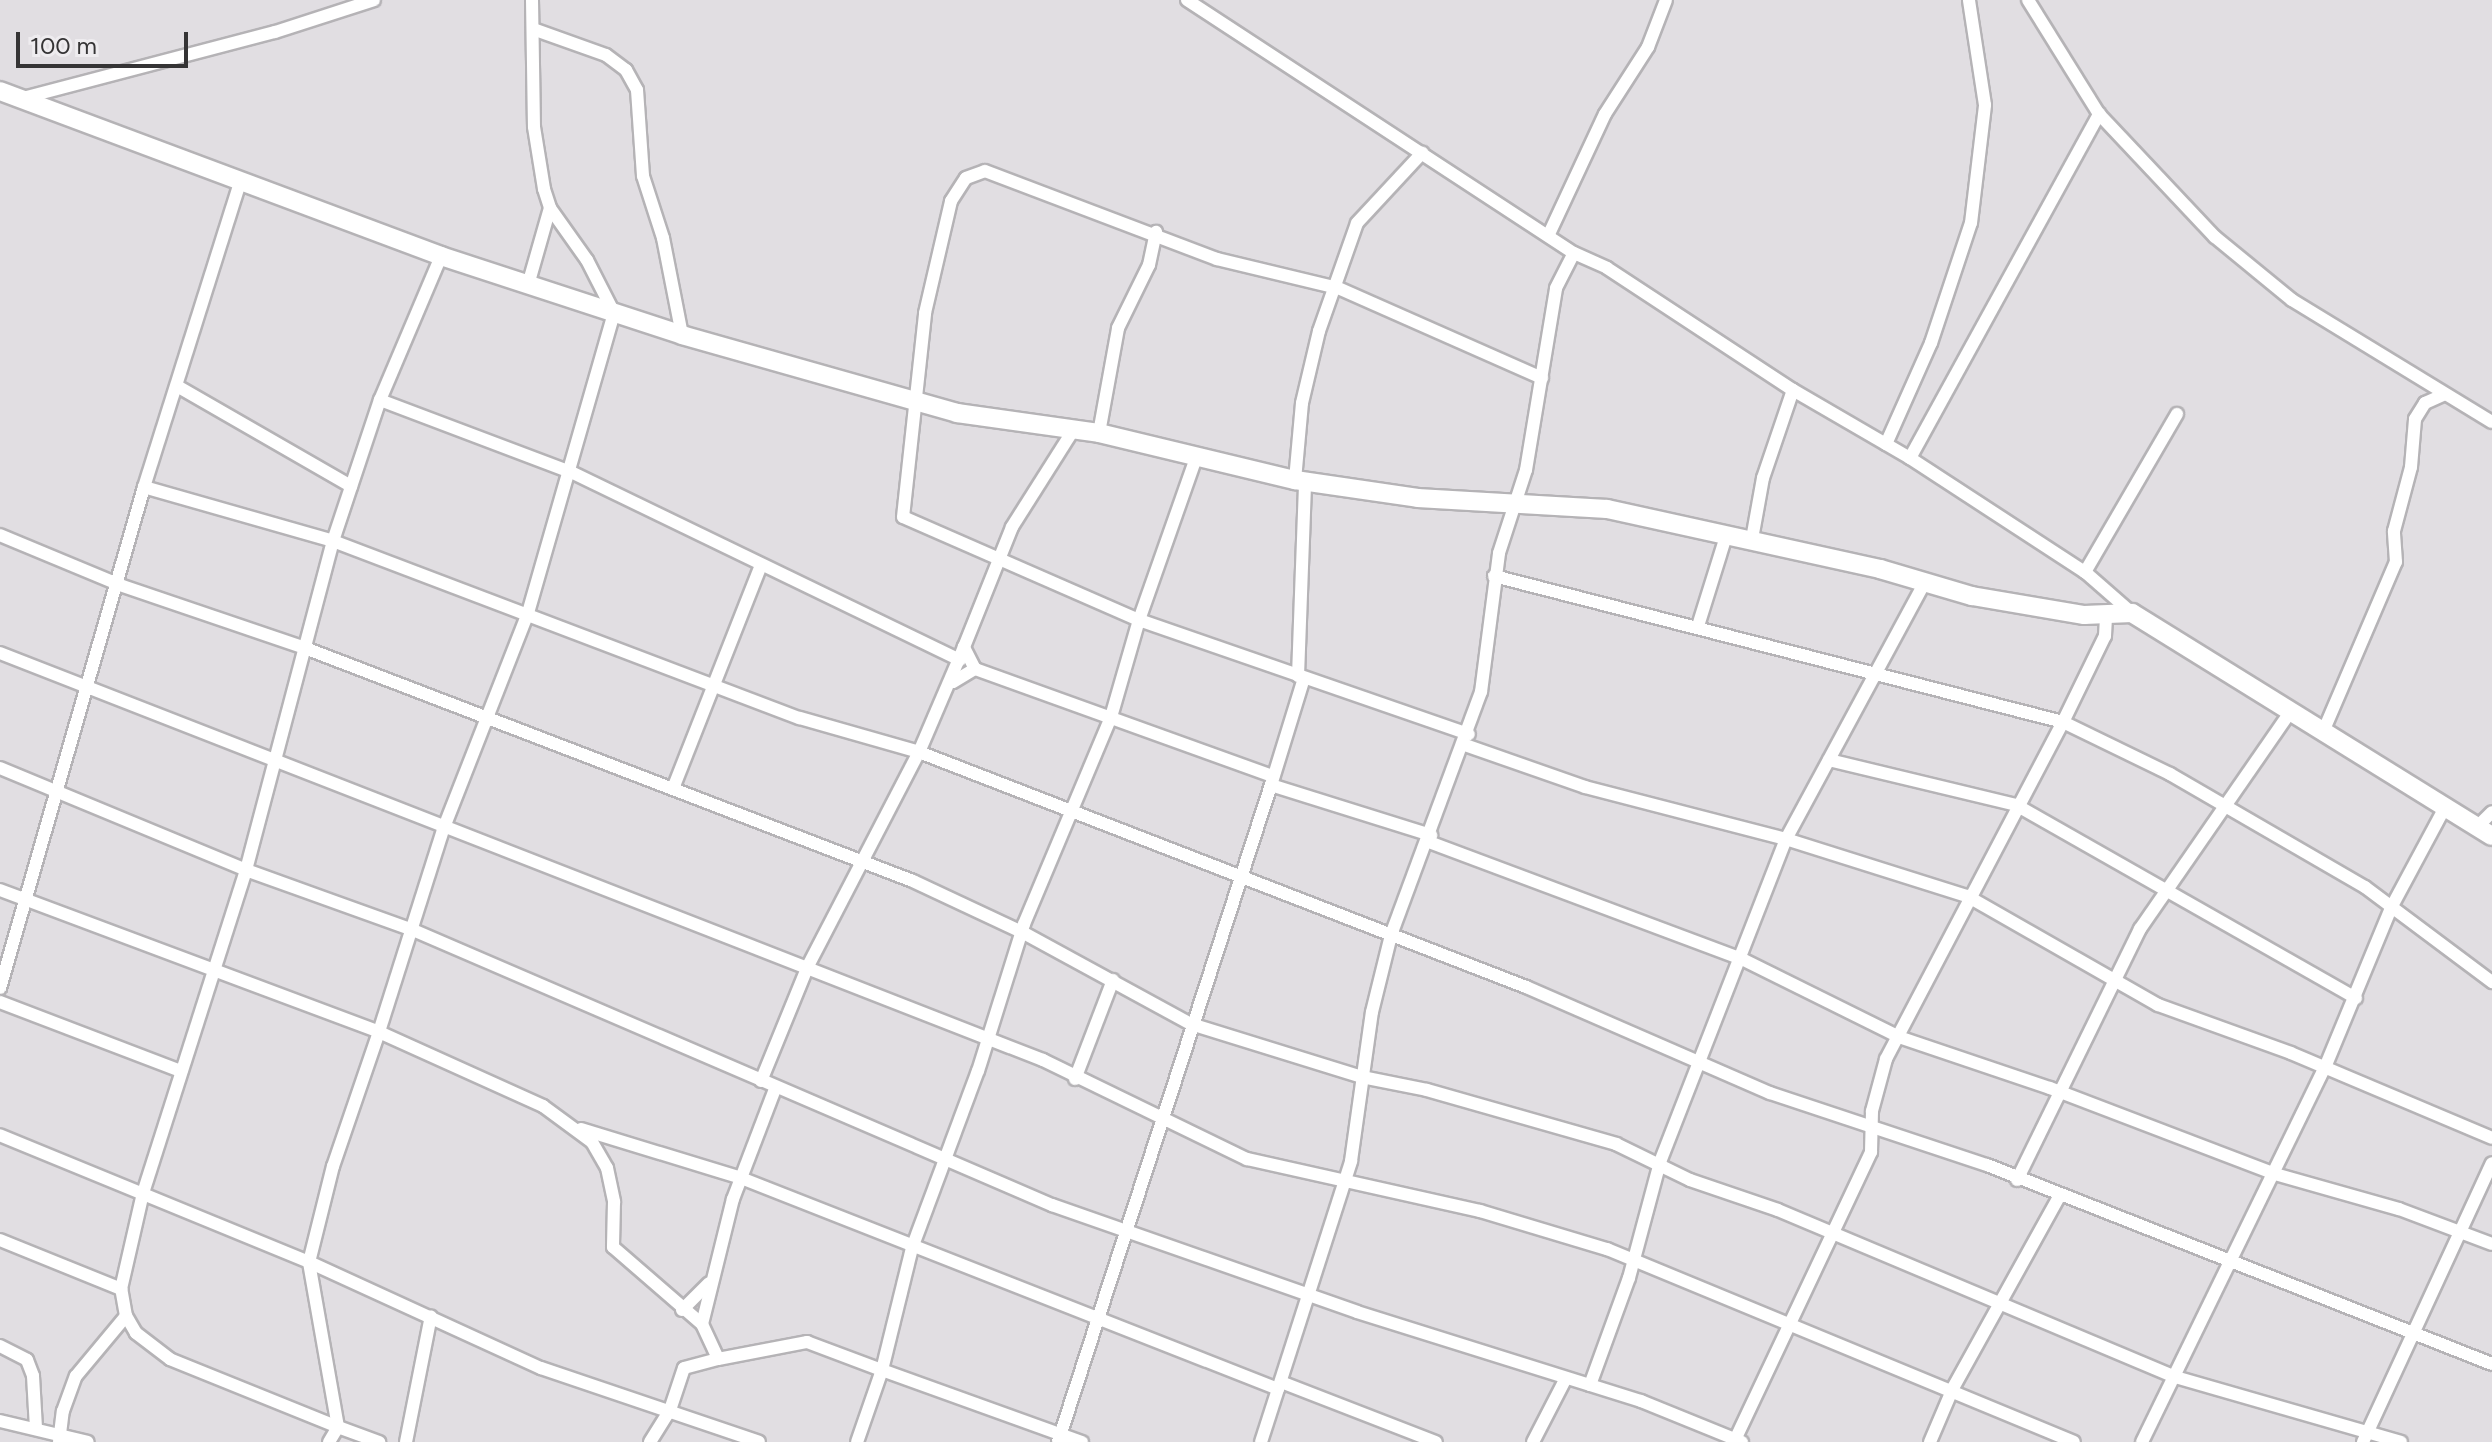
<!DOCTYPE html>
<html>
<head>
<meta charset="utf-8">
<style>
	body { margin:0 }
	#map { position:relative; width:2492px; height:1442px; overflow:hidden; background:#e1dee2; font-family:Figtree,sans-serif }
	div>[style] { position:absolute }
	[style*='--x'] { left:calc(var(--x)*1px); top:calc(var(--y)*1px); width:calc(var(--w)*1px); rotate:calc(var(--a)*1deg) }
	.roads { filter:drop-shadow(2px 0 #b5b3b6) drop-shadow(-2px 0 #b5b3b6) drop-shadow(0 2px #b5b3b6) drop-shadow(0 -2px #b5b3b6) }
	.street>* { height:12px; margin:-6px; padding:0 6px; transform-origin:6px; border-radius:6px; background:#fff }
	.secondary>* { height:18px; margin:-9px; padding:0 9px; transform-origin:9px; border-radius:9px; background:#fff }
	span { translate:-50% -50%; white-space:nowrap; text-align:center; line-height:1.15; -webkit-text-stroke:7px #eeecef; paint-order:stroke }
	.scale { position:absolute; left:16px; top:32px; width:172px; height:36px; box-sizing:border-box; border:4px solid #353435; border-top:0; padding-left:10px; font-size:24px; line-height:28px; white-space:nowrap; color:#353435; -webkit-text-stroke:6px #eeecef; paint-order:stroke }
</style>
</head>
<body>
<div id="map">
	<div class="roads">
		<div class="street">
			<div style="--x:532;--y:0;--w:127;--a:89.1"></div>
			<div style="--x:534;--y:127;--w:63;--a:80.8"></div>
			<div style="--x:544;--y:189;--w:20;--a:72"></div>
			<div style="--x:550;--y:208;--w:64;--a:54.6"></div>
			<div style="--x:587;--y:260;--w:59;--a:63"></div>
			<div style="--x:614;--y:313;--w:312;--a:106"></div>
			<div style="--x:528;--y:613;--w:233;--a:111.4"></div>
			<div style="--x:443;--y:830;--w:212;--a:107.6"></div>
			<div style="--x:379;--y:1032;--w:180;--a:24.3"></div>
			<div style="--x:543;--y:1106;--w:61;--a:36.3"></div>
			<div style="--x:592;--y:1142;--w:30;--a:60"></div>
			<div style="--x:607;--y:1168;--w:35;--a:78"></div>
			<div style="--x:614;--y:1202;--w:45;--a:91.3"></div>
			<div style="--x:613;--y:1247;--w:118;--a:40.9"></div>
			<div style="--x:702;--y:1324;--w:38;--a:65"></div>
			<div style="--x:718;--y:1359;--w:91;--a:-10.8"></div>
			<div style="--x:807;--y:1342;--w:80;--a:20.5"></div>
			<div style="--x:882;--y:1370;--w:76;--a:109.1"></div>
			<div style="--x:1187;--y:0;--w:462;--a:33.2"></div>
			<div style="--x:1574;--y:253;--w:36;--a:24"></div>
			<div style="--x:1607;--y:268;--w:222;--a:33.3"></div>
			<div style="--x:1793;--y:390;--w:135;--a:30.2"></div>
			<div style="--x:1910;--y:458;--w:209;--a:33.1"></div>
			<div style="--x:2085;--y:572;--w:62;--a:41.1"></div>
			<div style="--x:2028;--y:0;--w:134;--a:58.1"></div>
			<div style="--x:2099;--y:114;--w:169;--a:46.7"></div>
			<div style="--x:2215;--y:237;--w:99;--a:39.3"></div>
			<div style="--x:2292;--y:300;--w:234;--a:31.4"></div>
			<div style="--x:533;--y:29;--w:77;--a:19.6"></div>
			<div style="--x:606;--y:55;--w:25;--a:37"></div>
			<div style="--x:626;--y:70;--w:23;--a:61"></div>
			<div style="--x:637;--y:90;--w:86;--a:86"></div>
			<div style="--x:643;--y:176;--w:65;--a:72.1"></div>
			<div style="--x:663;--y:238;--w:99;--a:78.9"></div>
			<div style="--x:23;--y:98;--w:260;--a:-14.7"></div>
			<div style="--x:275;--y:32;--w:104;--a:-17.9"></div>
			<div style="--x:1549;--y:234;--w:132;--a:-65"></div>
			<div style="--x:1605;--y:114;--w:80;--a:-57.3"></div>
			<div style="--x:1648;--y:47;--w:50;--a:-69"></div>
			<div style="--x:528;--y:285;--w:80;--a:-74.1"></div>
			<div style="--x:177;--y:386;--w:201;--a:29.9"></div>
			<div style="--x:380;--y:400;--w:204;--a:20.7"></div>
			<div style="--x:571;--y:472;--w:432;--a:25.8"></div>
			<div style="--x:1099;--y:433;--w:107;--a:-79.7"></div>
			<div style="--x:1118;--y:328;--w:70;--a:-63.8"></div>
			<div style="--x:1149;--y:265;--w:34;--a:-78"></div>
			<div style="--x:1886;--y:444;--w:111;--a:-66"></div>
			<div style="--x:1931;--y:343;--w:126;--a:-71.6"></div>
			<div style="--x:1971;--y:223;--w:119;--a:-83.2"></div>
			<div style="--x:1985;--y:105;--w:106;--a:-98.7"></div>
			<div style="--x:1196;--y:458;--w:172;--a:109.4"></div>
			<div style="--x:1139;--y:620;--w:349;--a:19.1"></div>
			<div style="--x:1910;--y:458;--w:393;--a:-61.2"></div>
			<div style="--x:1295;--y:480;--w:77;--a:-84.8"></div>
			<div style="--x:1302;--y:403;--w:74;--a:-76.7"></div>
			<div style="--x:1319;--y:331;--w:114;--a:-70.6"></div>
			<div style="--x:1357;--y:223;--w:96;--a:-47.1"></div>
			<div style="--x:144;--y:487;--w:197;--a:15.9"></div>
			<div style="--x:333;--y:541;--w:499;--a:20.8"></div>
			<div style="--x:800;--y:718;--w:124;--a:15.9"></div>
			<div style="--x:919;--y:752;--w:651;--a:21.16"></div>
			<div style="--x:1526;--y:987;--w:266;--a:23.5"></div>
			<div style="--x:1770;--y:1093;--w:229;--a:18.4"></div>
			<div style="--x:1987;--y:1165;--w:543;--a:21.51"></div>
			<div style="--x:0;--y:535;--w:130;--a:22.6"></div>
			<div style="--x:120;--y:585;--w:195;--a:18.8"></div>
			<div style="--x:305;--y:648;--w:651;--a:20.97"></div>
			<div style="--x:913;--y:881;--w:120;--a:25.1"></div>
			<div style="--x:1022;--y:932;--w:192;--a:28.6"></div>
			<div style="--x:1191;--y:1024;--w:179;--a:17.2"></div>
			<div style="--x:1362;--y:1077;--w:66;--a:11.3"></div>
			<div style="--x:1427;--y:1090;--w:197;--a:15.9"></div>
			<div style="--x:1616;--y:1144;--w:82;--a:25.9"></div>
			<div style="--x:1690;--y:1180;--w:93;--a:18.8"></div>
			<div style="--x:1778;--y:1210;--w:431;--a:22.8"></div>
			<div style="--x:2175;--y:1377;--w:235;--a:16"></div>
			<div style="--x:1752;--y:539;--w:62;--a:-79.8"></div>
			<div style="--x:1763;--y:478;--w:93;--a:-71.2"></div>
			<div style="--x:2085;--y:572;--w:183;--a:-59.8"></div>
			<div style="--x:1494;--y:576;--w:587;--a:14.39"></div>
			<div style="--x:2063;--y:722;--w:119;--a:25.9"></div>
			<div style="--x:2170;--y:774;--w:225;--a:30.1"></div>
			<div style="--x:2365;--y:887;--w:159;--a:36.8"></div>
			<div style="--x:1698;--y:626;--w:97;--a:-72.7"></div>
			<div style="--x:0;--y:653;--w:1120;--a:21.32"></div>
			<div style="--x:1043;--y:1060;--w:227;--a:25.9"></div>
			<div style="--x:1247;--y:1159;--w:239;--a:12.6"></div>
			<div style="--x:1480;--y:1211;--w:133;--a:16.7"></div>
			<div style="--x:1607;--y:1249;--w:505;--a:22.45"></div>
			<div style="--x:975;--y:669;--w:25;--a:-117"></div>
			<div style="--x:964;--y:647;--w:129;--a:-68.2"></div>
			<div style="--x:1012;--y:527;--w:116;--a:-57.7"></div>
			<div style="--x:1298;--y:676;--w:195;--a:-87.9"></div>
			<div style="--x:1304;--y:678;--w:112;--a:107.1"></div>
			<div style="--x:1271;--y:785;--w:168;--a:17.4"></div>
			<div style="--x:953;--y:682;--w:26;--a:-31"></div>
			<div style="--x:975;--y:669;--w:317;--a:19.8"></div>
			<div style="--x:2323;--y:732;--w:185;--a:-66.8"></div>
			<div style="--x:2396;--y:562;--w:31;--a:-94"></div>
			<div style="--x:2394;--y:531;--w:66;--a:-75.1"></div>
			<div style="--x:2411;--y:467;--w:48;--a:-85.2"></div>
			<div style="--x:2415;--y:419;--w:19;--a:-58"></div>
			<div style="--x:2425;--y:403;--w:22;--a:-24"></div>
			<div style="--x:1465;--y:745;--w:127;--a:19.3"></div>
			<div style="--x:1585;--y:787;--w:208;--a:14.5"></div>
			<div style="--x:1786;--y:839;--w:190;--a:17.5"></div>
			<div style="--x:1967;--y:896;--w:220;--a:29.7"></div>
			<div style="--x:2158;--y:1005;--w:141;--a:19.8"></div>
			<div style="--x:2291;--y:1053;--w:218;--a:22.9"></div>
			<div style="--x:1829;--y:760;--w:192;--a:13.5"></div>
			<div style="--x:2016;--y:805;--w:391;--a:29.6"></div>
			<div style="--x:0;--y:768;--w:266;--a:22.5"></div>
			<div style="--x:246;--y:870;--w:177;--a:19.8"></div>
			<div style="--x:413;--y:930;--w:696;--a:23.29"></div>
			<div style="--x:1052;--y:1205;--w:323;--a:19.3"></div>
			<div style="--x:1357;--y:1312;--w:298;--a:17.4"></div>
			<div style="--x:1641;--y:1401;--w:109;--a:22.1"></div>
			<div style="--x:674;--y:786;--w:238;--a:-68.5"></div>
			<div style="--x:2477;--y:827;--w:21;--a:-45"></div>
			<div style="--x:1429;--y:842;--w:334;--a:20.5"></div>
			<div style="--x:1742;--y:959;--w:175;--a:26.4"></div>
			<div style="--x:1899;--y:1037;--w:159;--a:18.7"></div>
			<div style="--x:2050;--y:1088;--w:241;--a:20.9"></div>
			<div style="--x:2275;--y:1174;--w:129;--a:15.8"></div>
			<div style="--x:2399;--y:1209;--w:99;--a:20.6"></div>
			<div style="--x:0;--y:890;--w:405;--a:20.5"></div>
			<div style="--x:379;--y:1032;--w:142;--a:108.9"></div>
			<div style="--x:333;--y:1166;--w:99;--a:104"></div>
			<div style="--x:309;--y:1262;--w:334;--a:-157.7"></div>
			<div style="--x:0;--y:988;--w:521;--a:-73.96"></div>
			<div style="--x:144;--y:487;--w:322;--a:-72.5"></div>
			<div style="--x:0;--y:1002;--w:194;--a:20.9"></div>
			<div style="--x:1075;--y:1079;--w:106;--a:-69"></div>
			<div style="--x:761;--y:1081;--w:124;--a:-67.8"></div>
			<div style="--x:808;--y:966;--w:241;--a:-62.6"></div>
			<div style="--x:919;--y:752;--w:114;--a:-66.8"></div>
			<div style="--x:581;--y:1129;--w:167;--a:17"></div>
			<div style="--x:741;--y:1178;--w:577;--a:21.45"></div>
			<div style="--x:2017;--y:1180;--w:280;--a:-63.9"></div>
			<div style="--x:2140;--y:929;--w:265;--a:-55.3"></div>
			<div style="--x:0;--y:1240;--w:131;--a:22"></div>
			<div style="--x:682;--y:1310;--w:38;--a:-45"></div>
			<div style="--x:702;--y:1324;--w:129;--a:-76.1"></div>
			<div style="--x:733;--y:1199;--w:118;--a:-69.1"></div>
			<div style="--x:0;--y:1346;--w:30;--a:27"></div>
			<div style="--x:27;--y:1360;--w:17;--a:69"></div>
			<div style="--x:33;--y:1376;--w:52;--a:86.7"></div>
			<div style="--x:1281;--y:1382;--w:166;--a:21.2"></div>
			<div style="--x:1590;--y:1385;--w:114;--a:-70"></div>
			<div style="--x:1629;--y:1278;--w:120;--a:-75"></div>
			<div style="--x:1660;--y:1162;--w:347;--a:-68.7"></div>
			<div style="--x:1786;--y:839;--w:288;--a:-61.6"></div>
			<div style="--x:0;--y:1421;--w:90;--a:13.4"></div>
			<div style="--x:338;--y:1427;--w:181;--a:-158"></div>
			<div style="--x:170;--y:1359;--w:43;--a:-142.6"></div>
			<div style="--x:136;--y:1333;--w:20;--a:-120"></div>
			<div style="--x:126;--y:1316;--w:27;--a:-100"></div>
			<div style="--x:121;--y:1289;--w:98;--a:-77.1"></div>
			<div style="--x:143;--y:1193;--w:339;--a:-72.3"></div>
			<div style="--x:246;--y:870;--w:340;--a:-75.2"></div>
			<div style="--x:333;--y:541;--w:149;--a:-71.6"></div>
			<div style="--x:380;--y:400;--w:156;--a:-67"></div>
			<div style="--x:338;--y:1427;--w:168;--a:-100"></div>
			<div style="--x:309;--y:1262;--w:255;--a:24.6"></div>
			<div style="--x:541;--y:1368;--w:230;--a:18.7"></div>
			<div style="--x:59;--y:1442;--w:31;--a:-83"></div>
			<div style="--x:63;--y:1411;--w:37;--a:-70"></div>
			<div style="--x:76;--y:1376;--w:78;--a:-50.2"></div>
			<div style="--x:329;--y:1442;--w:17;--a:-59"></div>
			<div style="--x:338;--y:1427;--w:44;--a:20.1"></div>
			<div style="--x:406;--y:1442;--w:128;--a:-78.8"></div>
			<div style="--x:650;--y:1442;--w:38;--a:-58"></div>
			<div style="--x:670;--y:1410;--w:44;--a:-71.6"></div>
			<div style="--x:684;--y:1368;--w:35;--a:-15"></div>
			<div style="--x:1058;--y:1442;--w:691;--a:-72.04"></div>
			<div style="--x:1082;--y:1442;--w:213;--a:-160.2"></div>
			<div style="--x:882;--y:1370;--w:126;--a:-76.2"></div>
			<div style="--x:912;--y:1248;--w:189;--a:-69.6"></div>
			<div style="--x:978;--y:1071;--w:154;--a:-72.6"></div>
			<div style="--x:1024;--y:924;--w:225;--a:-67.2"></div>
			<div style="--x:1111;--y:717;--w:101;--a:-73.9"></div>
			<div style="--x:1139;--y:620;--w:257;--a:-156.4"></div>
			<div style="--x:903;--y:517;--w:205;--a:-83.8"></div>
			<div style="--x:925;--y:313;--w:115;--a:-76.9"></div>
			<div style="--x:951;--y:201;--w:27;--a:-57"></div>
			<div style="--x:966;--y:178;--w:20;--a:-20"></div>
			<div style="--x:985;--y:171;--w:248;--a:20.8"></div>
			<div style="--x:1217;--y:259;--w:124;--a:13.5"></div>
			<div style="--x:1338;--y:288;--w:223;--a:23.8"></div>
			<div style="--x:1261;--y:1442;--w:295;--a:-72.2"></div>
			<div style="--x:1351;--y:1161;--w:150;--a:-82"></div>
			<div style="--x:1372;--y:1012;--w:79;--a:-76.1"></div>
			<div style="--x:1391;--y:935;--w:259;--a:-69.7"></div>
			<div style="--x:1481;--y:692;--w:140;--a:-82.6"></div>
			<div style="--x:1499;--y:553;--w:87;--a:-72"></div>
			<div style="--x:1526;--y:470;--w:184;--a:-80.6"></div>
			<div style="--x:1556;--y:288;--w:39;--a:-63"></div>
			<div style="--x:1533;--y:1442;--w:70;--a:-62.7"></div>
			<div style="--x:1734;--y:1442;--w:321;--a:-64.7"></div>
			<div style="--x:1871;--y:1152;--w:41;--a:-88.6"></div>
			<div style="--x:1872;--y:1111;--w:54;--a:-74.9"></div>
			<div style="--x:1886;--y:1059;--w:381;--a:-62.3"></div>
			<div style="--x:2063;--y:722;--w:96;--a:-64"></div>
			<div style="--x:2105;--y:636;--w:22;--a:-87"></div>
			<div style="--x:1930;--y:1442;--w:59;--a:-66.9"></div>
			<div style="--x:1953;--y:1388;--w:218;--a:-61"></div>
			<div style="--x:2142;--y:1442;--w:420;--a:-64"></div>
			<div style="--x:2326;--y:1065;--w:170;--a:-67.5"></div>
			<div style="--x:2391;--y:908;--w:112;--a:-61.8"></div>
			<div style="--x:2363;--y:1442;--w:307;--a:-65.2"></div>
		</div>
		<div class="secondary">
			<div style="--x:0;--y:91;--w:471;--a:20.5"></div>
			<div style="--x:441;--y:256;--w:254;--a:18.1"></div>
			<div style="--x:682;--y:335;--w:286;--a:15.8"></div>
			<div style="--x:957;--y:413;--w:143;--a:8"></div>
			<div style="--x:1099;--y:433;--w:202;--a:13.5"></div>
			<div style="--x:1295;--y:480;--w:124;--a:8.3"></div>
			<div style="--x:1418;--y:498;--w:189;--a:3.3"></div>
			<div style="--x:1607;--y:509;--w:280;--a:12.4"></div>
			<div style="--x:1880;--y:569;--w:96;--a:16.4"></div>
			<div style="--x:1972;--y:596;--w:114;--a:9.6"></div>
			<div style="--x:2084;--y:615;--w:48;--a:-2.4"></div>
			<div style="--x:2132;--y:613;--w:423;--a:31.8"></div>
		</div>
	</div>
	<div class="scale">100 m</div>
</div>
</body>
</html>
